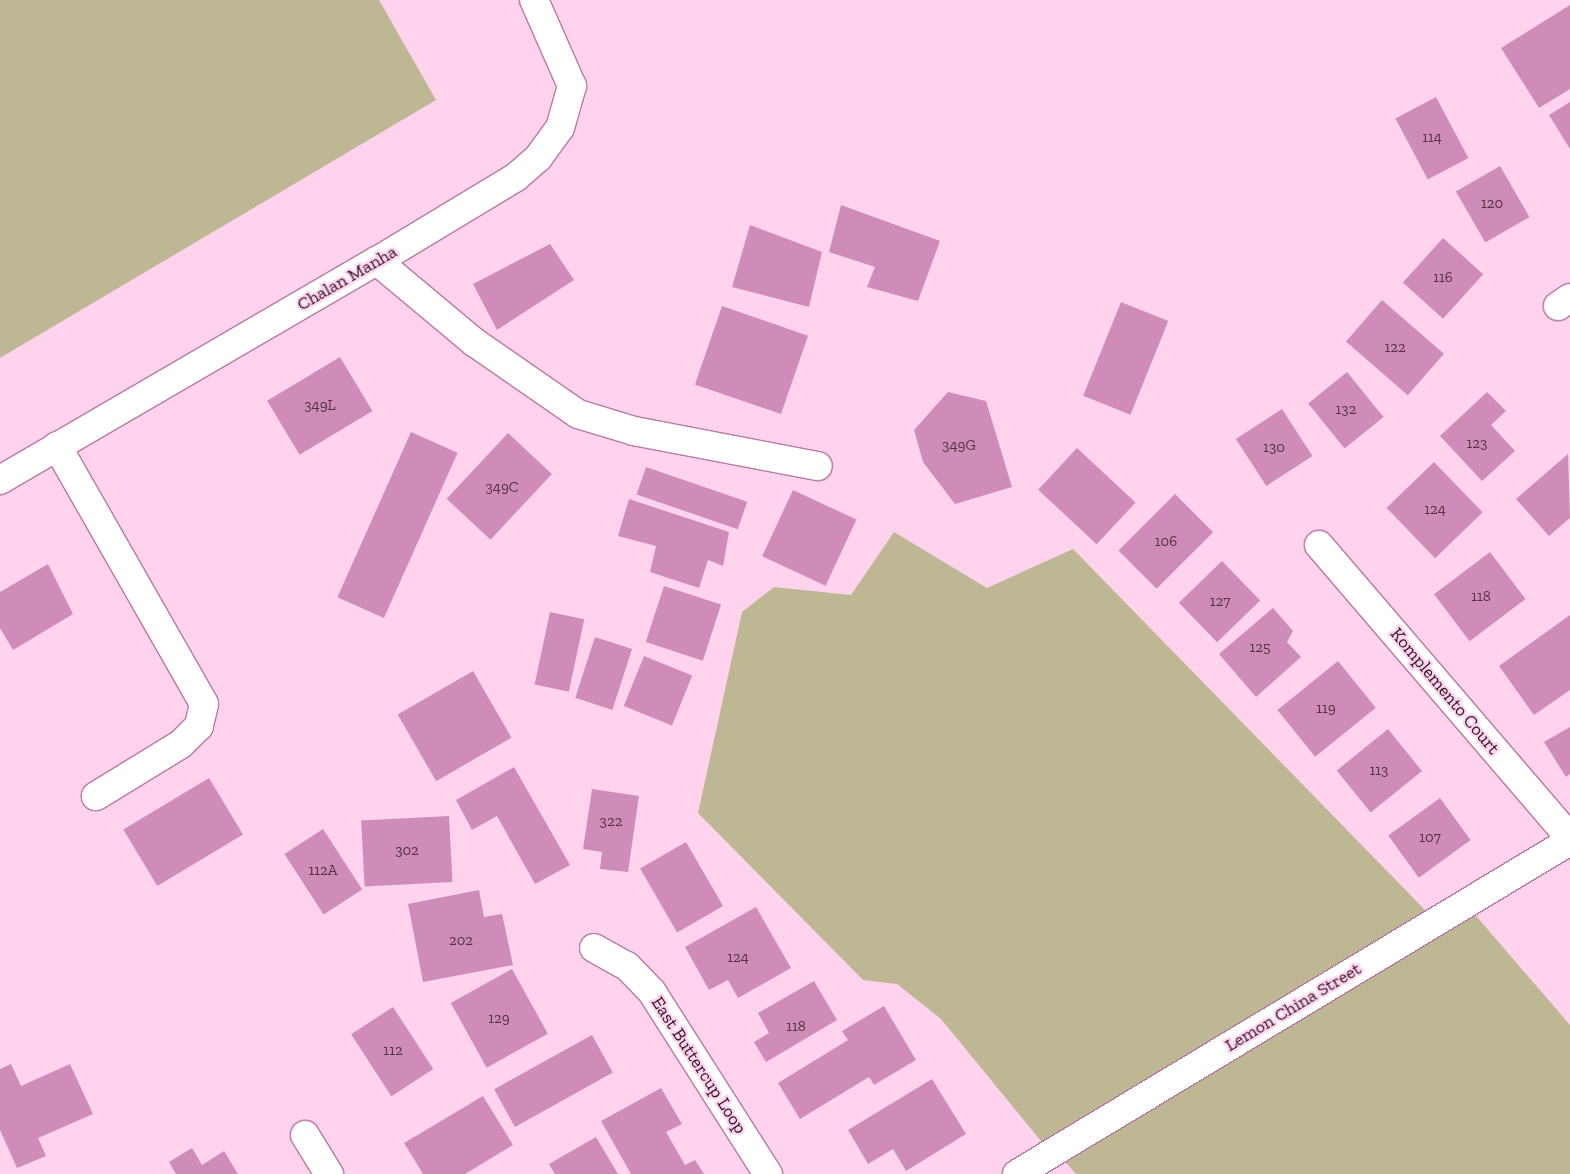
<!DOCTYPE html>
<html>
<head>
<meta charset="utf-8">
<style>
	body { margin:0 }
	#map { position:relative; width:1570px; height:1174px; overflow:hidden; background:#ffd3ee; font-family:"Zilla Slab",serif }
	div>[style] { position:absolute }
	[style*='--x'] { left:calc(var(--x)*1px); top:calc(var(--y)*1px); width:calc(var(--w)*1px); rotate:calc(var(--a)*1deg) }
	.green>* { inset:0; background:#bdb893 }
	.building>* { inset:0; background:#d08cb8; transform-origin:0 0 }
	.roads { filter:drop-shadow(1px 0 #bb78a3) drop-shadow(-1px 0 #bb78a3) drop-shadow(0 1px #bb78a3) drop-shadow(0 -1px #bb78a3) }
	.street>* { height:28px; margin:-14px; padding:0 14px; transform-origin:14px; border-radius:14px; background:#fff }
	span { translate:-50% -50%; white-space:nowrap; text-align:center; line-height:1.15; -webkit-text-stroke:4.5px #ffd3ee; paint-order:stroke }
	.number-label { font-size:15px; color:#553149 }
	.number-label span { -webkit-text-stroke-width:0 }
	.street-label { font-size:18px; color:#2c1324 }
</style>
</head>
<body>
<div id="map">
	<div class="green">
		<div style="clip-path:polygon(0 0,379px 0,436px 100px,0 358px)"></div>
		<div style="clip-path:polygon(894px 532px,987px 588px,1073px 549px,1427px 912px,1045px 1146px,941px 1019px,897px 984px,863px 980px,698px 813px,742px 612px,774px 587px,851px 595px)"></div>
		<div style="clip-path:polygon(1465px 903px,1570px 1025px,1570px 1174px,1076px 1174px,1062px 1158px)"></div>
	</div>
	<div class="building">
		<div style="clip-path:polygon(1570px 5px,1570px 89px,1539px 108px,1501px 48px)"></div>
		<div style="left:1436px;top:97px;width:69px;height:46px;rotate:62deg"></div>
		<div style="clip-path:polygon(1570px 102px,1570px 149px,1549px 115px)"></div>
		<div style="left:1500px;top:166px;width:59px;height:51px;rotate:60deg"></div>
		<div style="clip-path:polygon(841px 205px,940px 241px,918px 301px,867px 287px,875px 267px,829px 252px)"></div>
		<div style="clip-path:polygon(750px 225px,822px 252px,809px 307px,732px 287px)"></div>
		<div style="left:1443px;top:238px;width:54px;height:60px;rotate:42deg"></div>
		<div style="clip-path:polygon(550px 244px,574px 280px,497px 330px,473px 284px)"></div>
		<div style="left:1382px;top:300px;width:82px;height:55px;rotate:41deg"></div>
		<div style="left:1121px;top:302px;width:51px;height:101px;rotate:22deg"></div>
		<div style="left:722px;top:306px;width:91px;height:83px;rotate:19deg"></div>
		<div style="left:340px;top:357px;width:63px;height:85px;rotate:59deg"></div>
		<div style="left:1347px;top:372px;width:58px;height:50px;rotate:51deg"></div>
		<div style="clip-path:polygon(948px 392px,986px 401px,1012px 487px,955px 504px,923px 462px,914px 430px)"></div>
		<div style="clip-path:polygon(1487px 392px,1506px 411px,1491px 425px,1515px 451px,1482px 481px,1440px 436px)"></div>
		<div style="left:1282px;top:409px;width:56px;height:55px;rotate:57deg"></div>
		<div style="left:411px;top:432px;width:51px;height:181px;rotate:24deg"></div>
		<div style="left:508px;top:433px;width:60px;height:90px;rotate:43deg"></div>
		<div style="left:1077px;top:448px;width:80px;height:57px;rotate:43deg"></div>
		<div style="clip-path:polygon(1568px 454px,1570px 518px,1549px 536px,1516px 499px)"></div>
		<div style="left:1434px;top:462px;width:70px;height:66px;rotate:46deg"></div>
		<div style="left:646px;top:467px;width:107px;height:29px;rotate:19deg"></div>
		<div style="left:793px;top:490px;width:70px;height:73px;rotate:25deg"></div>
		<div style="left:1175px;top:494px;width:54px;height:80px;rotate:45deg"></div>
		<div style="clip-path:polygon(629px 499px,729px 532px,723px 566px,708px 560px,699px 588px,650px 572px,656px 546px,618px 536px)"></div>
		<div style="left:1490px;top:552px;width:59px;height:70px;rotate:53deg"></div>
		<div style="left:1222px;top:561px;width:55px;height:60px;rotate:46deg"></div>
		<div style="clip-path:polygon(48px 564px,73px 614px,13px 650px,0 628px,0 592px)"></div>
		<div style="left:664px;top:586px;width:60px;height:59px;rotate:18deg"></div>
		<div style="clip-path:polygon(1273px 608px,1293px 631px,1287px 642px,1301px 657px,1256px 697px,1219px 654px)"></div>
		<div style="left:550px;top:612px;width:35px;height:74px;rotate:12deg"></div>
		<div style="clip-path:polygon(1570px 615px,1570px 690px,1534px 715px,1499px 666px)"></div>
		<div style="left:595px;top:637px;width:39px;height:64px;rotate:18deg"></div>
		<div style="left:644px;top:656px;width:52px;height:54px;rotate:22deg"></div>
		<div style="left:1338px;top:661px;width:60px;height:78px;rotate:51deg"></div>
		<div style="left:473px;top:671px;width:77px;height:87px;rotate:60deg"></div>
		<div style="clip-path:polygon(1570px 727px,1570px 774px,1566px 777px,1544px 742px)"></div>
		<div style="left:1388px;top:729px;width:54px;height:66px;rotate:51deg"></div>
		<div style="clip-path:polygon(514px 767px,570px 865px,535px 884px,497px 816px,472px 830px,456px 800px)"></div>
		<div style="left:209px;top:778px;width:66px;height:100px;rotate:59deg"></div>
		<div style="clip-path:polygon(592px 789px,639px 796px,628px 872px,600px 869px,602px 852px,583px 849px)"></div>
		<div style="left:1440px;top:798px;width:52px;height:64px;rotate:54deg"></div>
		<div style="left:449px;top:816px;width:66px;height:88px;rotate:87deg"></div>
		<div style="left:323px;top:829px;width:72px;height:46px;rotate:57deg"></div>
		<div style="left:686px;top:842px;width:74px;height:53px;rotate:60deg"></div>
		<div style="clip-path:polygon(479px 890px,484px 917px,502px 914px,513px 965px,423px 982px,408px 904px)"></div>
		<div style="clip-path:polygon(756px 907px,791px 968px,738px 998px,728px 980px,709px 990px,685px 947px)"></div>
		<div style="left:512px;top:969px;width:74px;height:70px;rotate:61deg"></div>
		<div style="clip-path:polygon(814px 981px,837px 1020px,766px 1062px,754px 1042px,769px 1033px,758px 1013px)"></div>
		<div style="clip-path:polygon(884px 1006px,916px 1060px,874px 1085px,869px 1077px,800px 1119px,778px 1083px,848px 1040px,842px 1031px)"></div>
		<div style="left:393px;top:1007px;width:74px;height:50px;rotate:57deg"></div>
		<div style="left:592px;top:1035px;width:43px;height:112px;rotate:61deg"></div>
		<div style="clip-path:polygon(11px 1064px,21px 1086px,70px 1064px,93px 1114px,38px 1138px,46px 1156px,17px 1168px,0 1130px,0 1069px)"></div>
		<div style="clip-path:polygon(932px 1079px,966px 1134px,906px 1171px,893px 1149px,868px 1164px,848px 1130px)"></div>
		<div style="clip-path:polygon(661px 1088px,682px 1124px,666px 1132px,685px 1165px,695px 1160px,704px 1174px,631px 1174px,601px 1121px)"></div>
		<div style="clip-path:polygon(483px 1096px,513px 1145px,465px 1174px,423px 1174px,404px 1143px)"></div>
		<div style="clip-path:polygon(596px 1137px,618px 1174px,555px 1174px,549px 1164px)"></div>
		<div style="clip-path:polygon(192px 1148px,202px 1165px,224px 1151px,238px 1174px,176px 1174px,169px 1162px)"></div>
	</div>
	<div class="roads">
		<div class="street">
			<div style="--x:377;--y:261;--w:126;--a:39.9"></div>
			<div style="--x:474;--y:342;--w:126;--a:34.7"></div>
			<div style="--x:578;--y:414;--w:59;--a:16.9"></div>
			<div style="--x:634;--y:431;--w:187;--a:10.8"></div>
			<div style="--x:1558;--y:306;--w:14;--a:-34"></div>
			<div style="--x:57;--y:446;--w:297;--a:60.3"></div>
			<div style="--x:204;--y:704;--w:23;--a:103"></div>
			<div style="--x:199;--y:726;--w:25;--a:135"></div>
			<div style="--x:181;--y:744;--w:100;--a:148.5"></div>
			<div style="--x:0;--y:480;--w:436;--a:-30.2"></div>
			<div style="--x:377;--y:261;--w:162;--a:-31.1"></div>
			<div style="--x:516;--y:177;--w:29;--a:-41"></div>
			<div style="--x:538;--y:158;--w:37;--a:-54"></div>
			<div style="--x:560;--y:128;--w:44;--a:-74.1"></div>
			<div style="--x:572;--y:86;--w:94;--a:-113.8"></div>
			<div style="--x:1319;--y:545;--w:386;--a:49.4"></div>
			<div style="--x:594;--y:948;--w:38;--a:29"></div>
			<div style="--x:627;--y:966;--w:36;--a:46"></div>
			<div style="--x:652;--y:992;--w:216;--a:57.5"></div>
			<div style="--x:305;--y:1135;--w:46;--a:58.4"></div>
			<div style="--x:1017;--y:1174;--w:646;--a:-31.06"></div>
		</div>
	</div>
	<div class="number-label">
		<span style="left:1432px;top:138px">114</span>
		<span style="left:1492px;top:204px">120</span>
		<span style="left:1443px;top:278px">116</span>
		<span style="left:1395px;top:348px">122</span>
		<span style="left:320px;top:406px">349L</span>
		<span style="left:1346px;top:410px">132</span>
		<span style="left:1477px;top:444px">123</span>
		<span style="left:959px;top:446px">349G</span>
		<span style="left:1274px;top:448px">130</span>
		<span style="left:502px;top:488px">349C</span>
		<span style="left:1435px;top:510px">124</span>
		<span style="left:1166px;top:542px">106</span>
		<span style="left:1481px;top:597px">118</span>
		<span style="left:1220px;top:602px">127</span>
		<span style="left:1260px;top:648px">125</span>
		<span style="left:1326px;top:709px">119</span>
		<span style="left:1379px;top:771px">113</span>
		<span style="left:611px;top:822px">322</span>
		<span style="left:1430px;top:838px">107</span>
		<span style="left:407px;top:851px">302</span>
		<span style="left:323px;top:871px">112A</span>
		<span style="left:461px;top:941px">202</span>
		<span style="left:738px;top:958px">124</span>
		<span style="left:499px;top:1019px">129</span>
		<span style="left:796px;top:1027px">118</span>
		<span style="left:393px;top:1051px">112</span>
	</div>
	<div class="street-label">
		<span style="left:347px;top:278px;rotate:-30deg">Chalan Manha</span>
		<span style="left:1445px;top:691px;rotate:50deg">Komplemento Court</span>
		<span style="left:1293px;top:1007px;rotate:-31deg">Lemon China Street</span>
		<span style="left:699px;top:1065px;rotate:57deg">East Buttercup Loop</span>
	</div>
</div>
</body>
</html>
